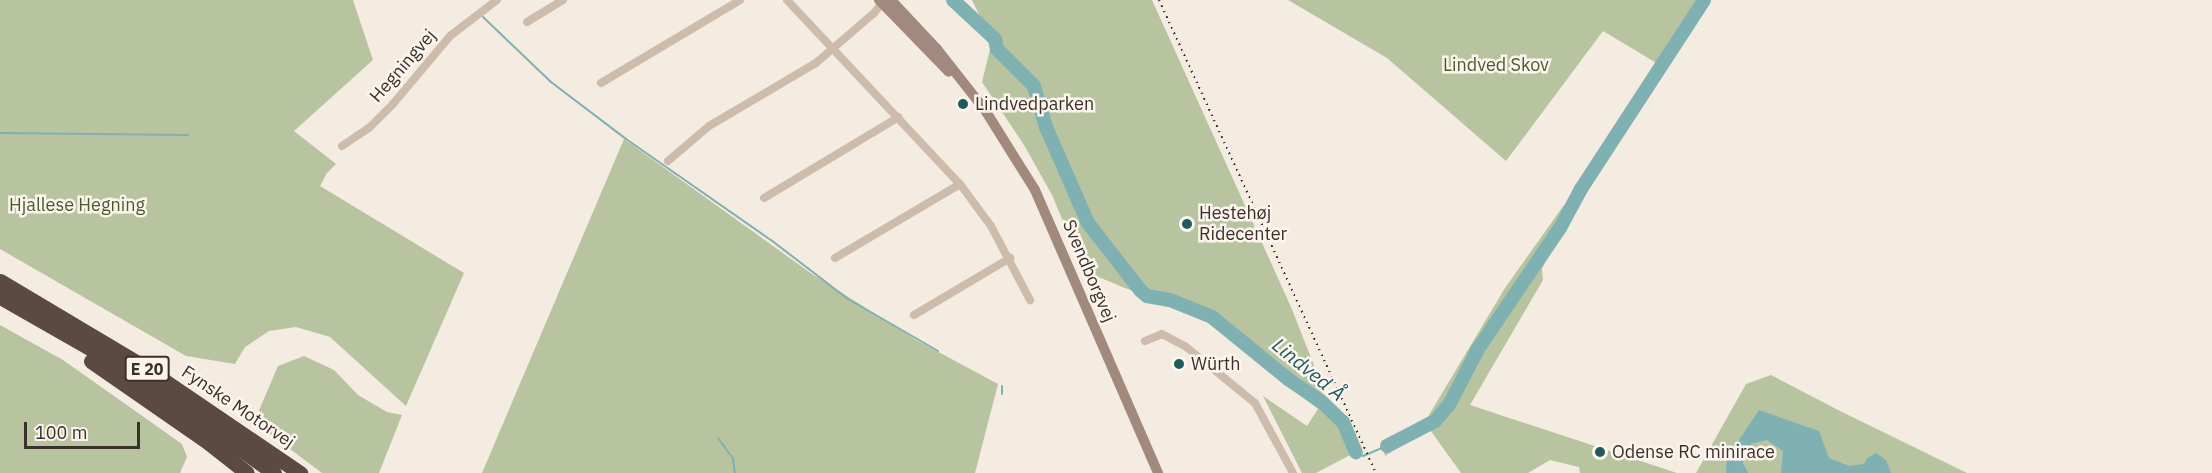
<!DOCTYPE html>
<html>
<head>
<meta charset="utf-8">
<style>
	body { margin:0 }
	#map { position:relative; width:2212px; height:473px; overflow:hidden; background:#f4ebe1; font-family:"IBM Plex Sans",sans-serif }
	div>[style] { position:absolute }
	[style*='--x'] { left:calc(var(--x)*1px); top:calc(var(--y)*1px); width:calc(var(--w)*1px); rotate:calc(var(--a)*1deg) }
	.green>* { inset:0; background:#b8c4a0 }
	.water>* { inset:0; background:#7fb0b2 }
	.stream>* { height:2px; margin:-1px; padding:0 1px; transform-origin:1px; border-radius:1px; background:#7fb0b2 }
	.river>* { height:14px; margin:-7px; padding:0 7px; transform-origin:7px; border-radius:7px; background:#7fb0b2 }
	.minor>* { height:8px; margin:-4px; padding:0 4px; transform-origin:4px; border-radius:4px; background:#cdbbac }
	.secondary>* { height:10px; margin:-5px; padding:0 5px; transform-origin:5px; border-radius:5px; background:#a18a7d }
	.motorway>* { height:15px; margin:-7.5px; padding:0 7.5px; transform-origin:7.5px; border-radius:7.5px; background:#5c4a42 }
	.rail>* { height:2px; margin-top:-1px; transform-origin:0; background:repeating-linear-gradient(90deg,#3b302b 0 1.5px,transparent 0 6px) }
	.dots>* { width:16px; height:16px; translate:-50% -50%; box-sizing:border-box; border:3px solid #fbf5ee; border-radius:50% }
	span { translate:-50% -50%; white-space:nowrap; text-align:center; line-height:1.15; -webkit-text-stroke:5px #fbf5ee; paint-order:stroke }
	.shield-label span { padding:2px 4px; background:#fbf5ee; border:2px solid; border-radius:4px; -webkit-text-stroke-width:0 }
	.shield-label { font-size:16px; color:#3b302b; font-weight:700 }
	.park-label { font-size:18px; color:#4a5a2e }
	.street-label { font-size:18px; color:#3b302b }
	.poi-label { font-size:18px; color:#3b302b }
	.left { translate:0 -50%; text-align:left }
	.water-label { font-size:20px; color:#1f5a5e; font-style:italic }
	.scale { position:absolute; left:24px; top:422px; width:116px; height:27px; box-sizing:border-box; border:3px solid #3b302b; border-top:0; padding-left:8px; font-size:18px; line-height:21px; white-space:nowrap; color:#3b302b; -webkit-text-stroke:4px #fbf5ee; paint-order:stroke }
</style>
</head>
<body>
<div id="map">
	<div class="green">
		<div style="clip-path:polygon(0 0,353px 0,373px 60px,294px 131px,336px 164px,327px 173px,320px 186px,464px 273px,406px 406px,330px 337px,296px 327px,269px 331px,245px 347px,235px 364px,186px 356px,0 249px)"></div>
		<div style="clip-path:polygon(972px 0,1152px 0,1291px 307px,1332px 411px,1348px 430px,1356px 452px,1316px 473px,1302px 473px,1263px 396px,1307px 426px,1318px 409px,1207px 322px,1084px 271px,1052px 195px,1024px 145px,982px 82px,992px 41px)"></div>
		<div style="clip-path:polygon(1288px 0,1696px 0,1658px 64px,1603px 31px,1506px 161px,1387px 58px)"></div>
		<div style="clip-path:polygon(624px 139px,812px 274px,918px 341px,998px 384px,975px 473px,482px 473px)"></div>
		<div style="clip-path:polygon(1564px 205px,1569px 209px,1542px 269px,1543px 280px,1470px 405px,1677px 473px,1580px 473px,1579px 467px,1550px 460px,1528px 473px,1461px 473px,1428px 427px,1385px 456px,1381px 441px,1426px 420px,1505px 288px)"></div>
		<div style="clip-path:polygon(0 325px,63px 360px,182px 444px,187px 457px,180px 473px,0 473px)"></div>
		<div style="clip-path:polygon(304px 356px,334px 370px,358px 395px,387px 412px,402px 415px,379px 473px,322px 473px,254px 422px,278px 366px)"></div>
		<div style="clip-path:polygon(1771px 375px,1840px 411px,1967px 473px,1696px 473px,1746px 384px)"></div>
	</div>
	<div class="water">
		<div style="clip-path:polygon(1759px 410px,1819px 431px,1829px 458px,1849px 466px,1864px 464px,1867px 458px,1876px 453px,1886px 460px,1891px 473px,1781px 473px,1783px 451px,1767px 440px,1751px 444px,1745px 454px,1743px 463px,1748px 473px,1726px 473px,1727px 458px)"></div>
	</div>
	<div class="stream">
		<div style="--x:483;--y:17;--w:94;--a:43.7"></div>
		<div style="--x:551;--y:82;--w:94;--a:37.2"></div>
		<div style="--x:626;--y:139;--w:177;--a:34.9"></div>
		<div style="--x:771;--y:240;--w:97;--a:37.5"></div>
		<div style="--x:848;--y:299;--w:104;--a:30"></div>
		<div style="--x:0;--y:133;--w:188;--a:0.6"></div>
		<div style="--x:1002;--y:386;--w:8;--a:90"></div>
		<div style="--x:718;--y:438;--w:26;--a:54"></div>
		<div style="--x:733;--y:459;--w:14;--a:82"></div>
		<div style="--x:1356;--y:452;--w:8;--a:30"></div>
		<div style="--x:1363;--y:456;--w:26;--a:-23"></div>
	</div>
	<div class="river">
		<div style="--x:953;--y:0;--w:57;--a:42.9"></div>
		<div style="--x:995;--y:39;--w:10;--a:79"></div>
		<div style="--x:997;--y:49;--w:52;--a:45"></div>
		<div style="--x:1034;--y:86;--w:43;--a:73.7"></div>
		<div style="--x:1046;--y:127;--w:105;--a:66.4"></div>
		<div style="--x:1088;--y:223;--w:86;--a:52.1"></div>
		<div style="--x:1141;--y:291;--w:8;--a:40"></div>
		<div style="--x:1147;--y:296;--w:23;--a:10"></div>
		<div style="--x:1170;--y:300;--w:45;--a:22"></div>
		<div style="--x:1212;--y:317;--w:98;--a:39.2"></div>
		<div style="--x:1288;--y:379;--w:42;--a:34.4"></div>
		<div style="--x:1323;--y:403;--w:28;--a:44"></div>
		<div style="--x:1343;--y:422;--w:33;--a:67"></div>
		<div style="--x:1387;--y:446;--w:54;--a:-27.5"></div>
		<div style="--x:1435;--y:421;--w:21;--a:-49"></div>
		<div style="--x:1449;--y:405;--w:63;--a:-62.6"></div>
		<div style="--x:1478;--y:349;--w:146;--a:-55.9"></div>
		<div style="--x:1560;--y:228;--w:44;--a:-61.7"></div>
		<div style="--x:1581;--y:189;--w:225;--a:-56.9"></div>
	</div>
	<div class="minor">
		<div style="--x:787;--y:0;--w:253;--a:46.8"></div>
		<div style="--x:960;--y:184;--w:52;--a:53.6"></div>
		<div style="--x:991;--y:226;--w:84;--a:62.2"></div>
		<div style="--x:527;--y:22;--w:42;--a:-31.4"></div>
		<div style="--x:601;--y:83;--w:162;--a:-30.8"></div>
		<div style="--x:342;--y:146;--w:32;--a:-34"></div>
		<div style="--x:369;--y:128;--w:34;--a:-45"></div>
		<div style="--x:393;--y:104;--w:89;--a:-50"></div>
		<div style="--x:450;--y:36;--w:59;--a:-37.5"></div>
		<div style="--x:668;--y:161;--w:54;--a:-40.5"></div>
		<div style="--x:709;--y:126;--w:124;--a:-30.5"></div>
		<div style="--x:816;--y:63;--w:77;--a:-40.8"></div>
		<div style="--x:874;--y:13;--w:13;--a:-51"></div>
		<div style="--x:764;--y:198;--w:157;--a:-31"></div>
		<div style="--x:835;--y:258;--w:145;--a:-30.6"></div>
		<div style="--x:914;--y:315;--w:112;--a:-30.7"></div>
		<div style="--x:1145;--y:341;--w:18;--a:-22"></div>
		<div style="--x:1162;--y:334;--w:26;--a:28"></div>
		<div style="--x:1185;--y:346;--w:90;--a:39.2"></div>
		<div style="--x:1255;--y:403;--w:80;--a:61.5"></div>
	</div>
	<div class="secondary">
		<div style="--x:879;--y:0;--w:100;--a:45.8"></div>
		<div style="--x:891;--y:0;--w:67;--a:46.8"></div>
		<div style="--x:937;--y:49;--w:78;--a:51.8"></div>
		<div style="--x:985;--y:110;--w:94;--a:58"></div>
		<div style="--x:1035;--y:190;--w:309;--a:66.5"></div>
	</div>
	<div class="motorway">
		<div style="--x:0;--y:281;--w:168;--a:30.8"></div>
		<div style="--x:144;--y:367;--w:189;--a:34.2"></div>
		<div style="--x:0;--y:297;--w:101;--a:29.6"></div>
		<div style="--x:88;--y:347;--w:93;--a:32.7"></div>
		<div style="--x:166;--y:397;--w:132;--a:35.1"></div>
		<div style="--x:91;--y:361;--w:144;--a:34.8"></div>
		<div style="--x:209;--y:443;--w:48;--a:38.3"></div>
	</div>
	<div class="rail">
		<div style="--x:1159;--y:0;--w:520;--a:65.36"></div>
	</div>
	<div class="dots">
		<div style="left:963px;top:104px;background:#1f5a5e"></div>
		<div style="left:1187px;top:224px;background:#1f5a5e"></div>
		<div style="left:1179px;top:364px;background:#1f5a5e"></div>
		<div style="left:1600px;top:452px;background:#1f5a5e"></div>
	</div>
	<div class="shield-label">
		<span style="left:147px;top:369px">E 20</span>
	</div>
	<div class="park-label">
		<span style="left:1496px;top:65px">Lindved Skov</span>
		<span style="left:77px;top:205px">Hjallese Hegning</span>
	</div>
	<div class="street-label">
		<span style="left:403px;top:66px;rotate:-49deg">Hegningvej</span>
		<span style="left:1089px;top:271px;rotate:67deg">Svendborgvej</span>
		<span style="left:238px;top:407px;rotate:34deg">Fynske Motorvej</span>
	</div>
	<div class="poi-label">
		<span class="left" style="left:975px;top:104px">Lindvedparken</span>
		<span class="left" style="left:1199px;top:224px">Hestehøj<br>Ridecenter</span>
		<span class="left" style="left:1191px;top:364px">Würth</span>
		<span class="left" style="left:1612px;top:452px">Odense RC minirace</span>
	</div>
	<div class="water-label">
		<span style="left:1309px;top:369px;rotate:39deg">Lindved Å</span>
	</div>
	<div class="scale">100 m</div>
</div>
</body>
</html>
